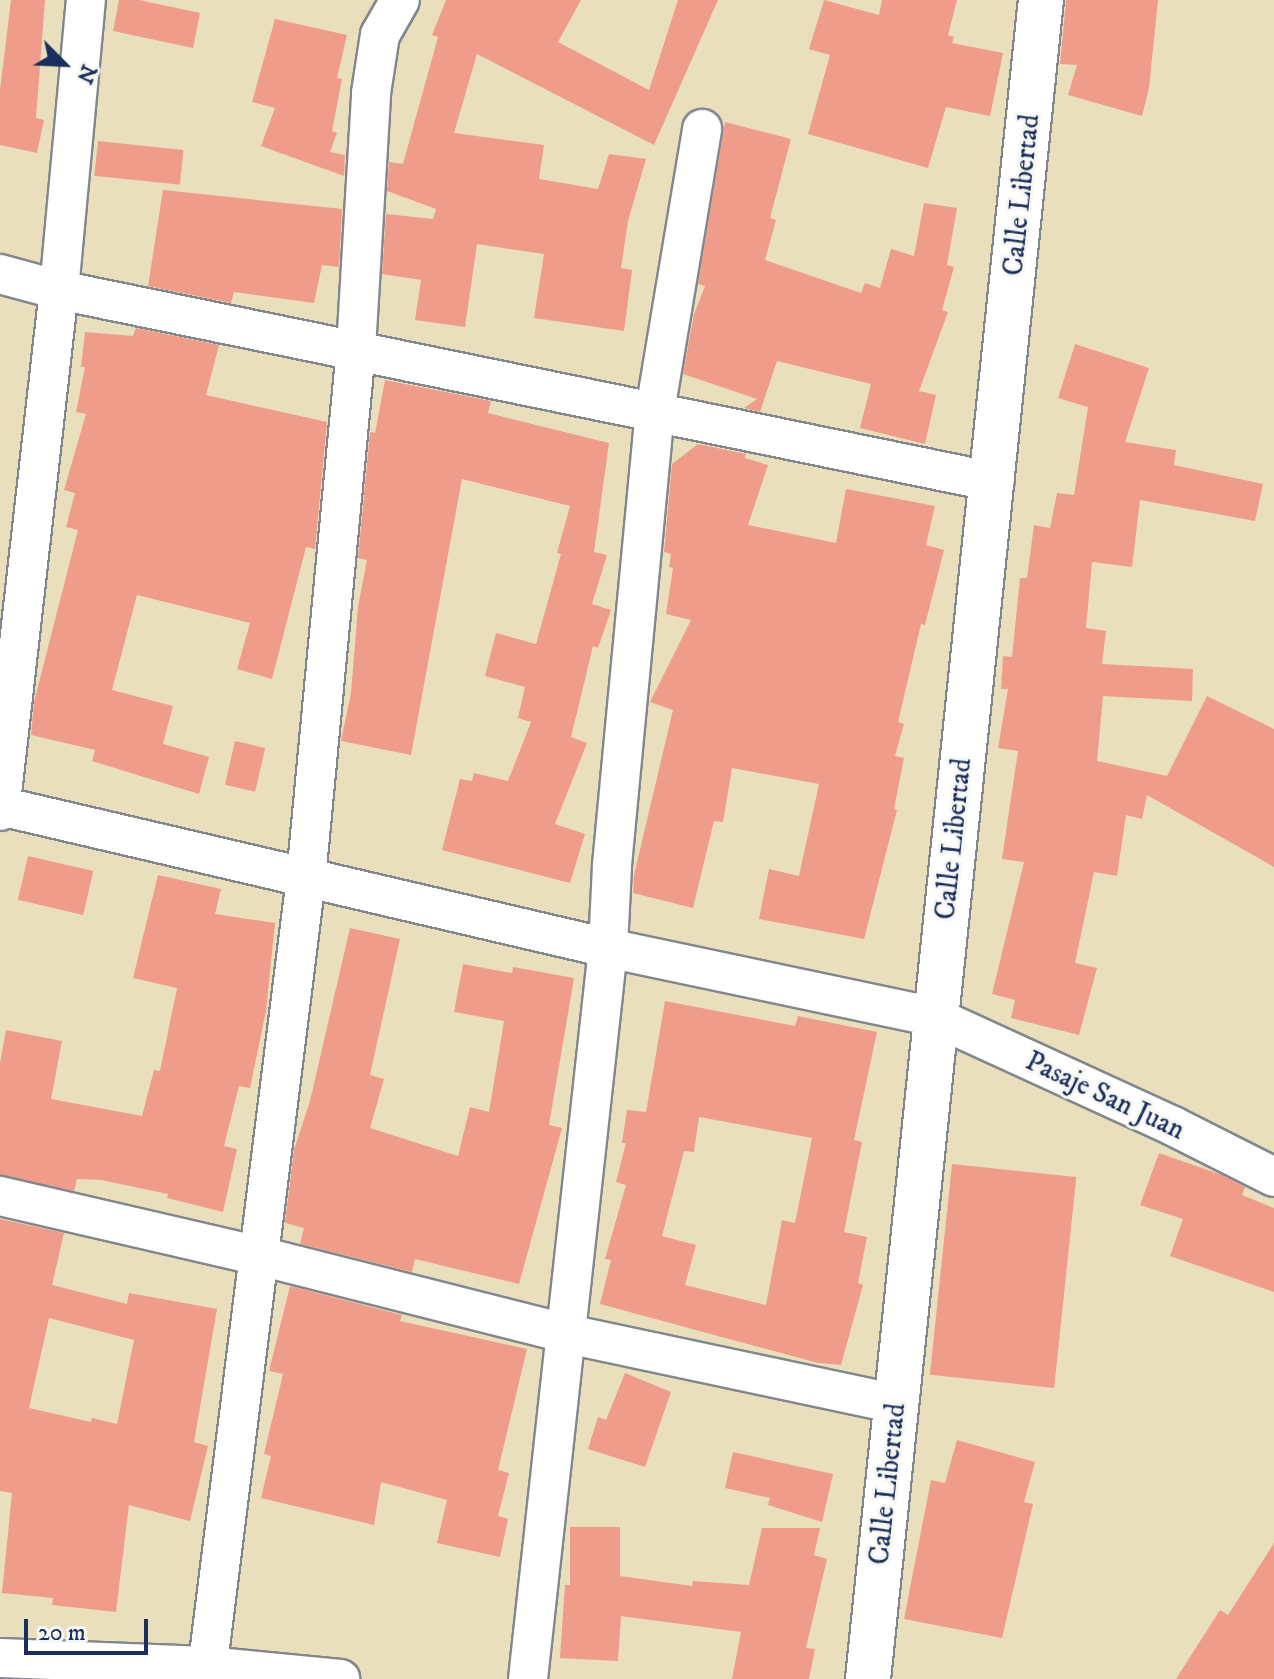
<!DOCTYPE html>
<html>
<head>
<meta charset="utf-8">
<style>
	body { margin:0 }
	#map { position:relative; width:1274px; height:1679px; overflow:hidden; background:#eadfbc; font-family:"IM FELL DW Pica",serif }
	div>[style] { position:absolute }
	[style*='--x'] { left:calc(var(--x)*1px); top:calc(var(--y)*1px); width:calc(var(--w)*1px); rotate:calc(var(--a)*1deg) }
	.building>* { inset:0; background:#ef9d8a; transform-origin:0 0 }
	.roads { filter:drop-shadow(2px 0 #82878d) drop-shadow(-2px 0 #82878d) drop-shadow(0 2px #82878d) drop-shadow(0 -2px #82878d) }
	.minor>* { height:38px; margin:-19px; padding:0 19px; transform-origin:19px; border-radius:19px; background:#fff }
	.tertiary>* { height:44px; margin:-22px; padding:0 22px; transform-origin:22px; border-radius:22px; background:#fff }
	span { translate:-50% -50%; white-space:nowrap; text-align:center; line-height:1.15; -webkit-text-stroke:6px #f6f6f2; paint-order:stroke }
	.street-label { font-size:28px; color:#1b2f5e }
	.north { position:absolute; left:24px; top:24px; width:80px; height:80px; -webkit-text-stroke:6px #f6f6f2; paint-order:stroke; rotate:114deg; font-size:22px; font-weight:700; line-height:32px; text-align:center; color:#1b2f5e }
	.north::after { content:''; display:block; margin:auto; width:28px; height:36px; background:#1b2f5e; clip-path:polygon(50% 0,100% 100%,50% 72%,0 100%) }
	.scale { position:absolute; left:24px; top:1619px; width:124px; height:36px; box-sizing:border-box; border:4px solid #1b2f5e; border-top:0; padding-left:10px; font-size:24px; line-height:28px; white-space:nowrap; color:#1b2f5e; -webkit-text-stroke:6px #f6f6f2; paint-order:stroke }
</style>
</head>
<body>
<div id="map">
	<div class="building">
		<div style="clip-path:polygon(11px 0,45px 0,36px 118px,44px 120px,37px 153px,0 145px,0 90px)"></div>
		<div style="clip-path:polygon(119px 0,139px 0,200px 13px,193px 48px,113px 31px)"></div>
		<div style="clip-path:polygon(446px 0,581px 0,558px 42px,649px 90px,678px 0,718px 0,654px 145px,477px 54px,454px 133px,544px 145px,539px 179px,598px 189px,609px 154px,646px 159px,628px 221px,621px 268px,632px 270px,624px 331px,534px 318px,544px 254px,477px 244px,465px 327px,415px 320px,421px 280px,382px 274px,386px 214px,433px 219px,436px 209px,387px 191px,389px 162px,403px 164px,438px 37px,432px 35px)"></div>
		<div style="clip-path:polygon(824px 0,879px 15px,882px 0,957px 0,948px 35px,954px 37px,952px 43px,1003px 53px,990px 116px,946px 107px,928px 168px,808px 134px,830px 55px,809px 49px)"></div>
		<div style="clip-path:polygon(1066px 0,1158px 0,1149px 88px,1142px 116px,1068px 95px,1077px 65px,1060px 64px)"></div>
		<div style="clip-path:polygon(275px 19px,347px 35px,337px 78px,342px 79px,332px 131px,337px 133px,330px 152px,345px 155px,344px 176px,261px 146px,275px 108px,252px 102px)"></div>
		<div style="clip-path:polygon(725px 122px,791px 139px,770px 218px,776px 220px,765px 260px,861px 293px,865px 283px,880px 288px,891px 249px,914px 256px,924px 203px,957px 208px,947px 265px,954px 267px,942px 310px,948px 312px,919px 391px,936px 395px,925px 444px,860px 428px,871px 384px,777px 361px,760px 412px,744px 408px,757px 399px,683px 374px,694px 314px,705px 286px,698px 284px)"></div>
		<div style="left:98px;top:141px;width:86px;height:35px;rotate:6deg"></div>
		<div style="clip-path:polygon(163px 190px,342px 209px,339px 267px,322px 265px,314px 303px,234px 292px,231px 303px,148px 286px)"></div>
		<div style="clip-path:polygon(136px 328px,219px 345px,206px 395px,327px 422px,315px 549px,306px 547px,272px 679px,237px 669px,250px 623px,137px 595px,112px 690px,173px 706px,163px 744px,209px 757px,199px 794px,92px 761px,95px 750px,31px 735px,34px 702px,78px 530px,66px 527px,75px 493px,64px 490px,86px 414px,76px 412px,85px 367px,81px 367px,85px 332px,133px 336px)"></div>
		<div style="clip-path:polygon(1075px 344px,1149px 368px,1125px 442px,1176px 450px,1174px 465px,1263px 484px,1255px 521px,1140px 500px,1132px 567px,1092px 562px,1086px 628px,1106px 631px,1102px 664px,1193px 669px,1192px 701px,1103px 696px,1097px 761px,1167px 776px,1207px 696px,1274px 729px,1274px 867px,1147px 795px,1142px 819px,1126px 815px,1117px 876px,1094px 872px,1075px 963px,1097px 968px,1079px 1035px,1011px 1018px,1015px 1000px,992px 994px,1024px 862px,1002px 859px,1018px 751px,998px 748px,1008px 689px,1001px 689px,1003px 656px,1012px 657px,1020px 578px,1027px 578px,1034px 525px,1050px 528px,1057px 493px,1074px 495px,1088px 407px,1058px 398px)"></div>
		<div style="clip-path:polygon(385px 380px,491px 401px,488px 413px,609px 443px,594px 552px,607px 555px,592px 604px,611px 610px,598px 648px,593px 646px,571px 737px,587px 743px,555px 824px,585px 834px,570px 883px,442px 850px,460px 779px,472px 781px,474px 773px,508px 781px,531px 722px,518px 718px,525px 687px,485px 676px,496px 633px,536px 644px,561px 554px,557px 553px,570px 506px,462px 479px,411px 755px,341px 741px,351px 693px,358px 607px,367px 560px,358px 558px,370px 432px,375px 433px)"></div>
		<div style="clip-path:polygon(698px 444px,746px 454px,745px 458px,768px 465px,748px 525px,836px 543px,846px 489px,935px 506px,926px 545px,944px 550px,925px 625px,921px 624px,898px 722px,904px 724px,895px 756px,904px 758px,894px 809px,897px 810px,864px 939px,759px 919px,769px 869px,799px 876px,819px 784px,732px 768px,723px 822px,714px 821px,693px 908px,633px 893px,634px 875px,673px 710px,650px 702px,691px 620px,666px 614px,673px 568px,669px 567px,671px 554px,664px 552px,672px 464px)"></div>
		<div style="left:235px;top:741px;width:31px;height:45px;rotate:13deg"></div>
		<div style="left:28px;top:856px;width:67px;height:45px;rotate:13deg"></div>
		<div style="clip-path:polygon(158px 875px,221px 889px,215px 914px,275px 923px,266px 1011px,250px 1088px,239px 1086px,224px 1146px,237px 1149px,223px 1212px,167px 1198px,168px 1194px,101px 1180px,77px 1179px,74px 1191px,0 1175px,0 1063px,6px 1030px,62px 1041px,51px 1099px,142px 1116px,154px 1070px,160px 1071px,177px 988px,133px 978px)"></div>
		<div style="clip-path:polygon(350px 928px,400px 939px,370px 1075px,384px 1079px,370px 1128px,458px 1156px,470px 1107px,489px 1112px,504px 1021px,454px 1012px,463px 964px,512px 973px,513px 967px,574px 978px,549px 1125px,562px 1128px,519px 1284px,415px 1259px,412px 1272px,300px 1244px,304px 1228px,285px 1223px,294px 1150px,310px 1101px)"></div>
		<div style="clip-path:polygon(evenodd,665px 1001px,795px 1026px,798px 1016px,877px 1032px,854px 1140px,862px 1142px,844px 1232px,867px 1237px,858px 1283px,863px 1285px,841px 1365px,818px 1363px,600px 1304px,611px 1260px,605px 1259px,626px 1185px,616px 1182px,626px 1143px,622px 1143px,627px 1110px,646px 1112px,665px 1001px,699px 1117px,812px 1138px,795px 1223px,782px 1220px,766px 1305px,685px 1285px,696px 1245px,662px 1236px,684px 1151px,694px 1152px,699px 1117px)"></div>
		<div style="clip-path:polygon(1159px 1153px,1222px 1175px,1245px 1187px,1242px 1195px,1274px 1208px,1274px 1292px,1170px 1256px,1183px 1219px,1140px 1205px)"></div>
		<div style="left:952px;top:1164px;width:125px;height:212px;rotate:6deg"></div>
		<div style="clip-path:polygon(evenodd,0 1219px,64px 1233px,52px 1285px,127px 1304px,129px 1293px,217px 1309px,194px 1442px,208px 1446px,190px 1521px,129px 1505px,116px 1612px,52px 1605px,53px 1598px,2px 1593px,12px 1493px,0 1491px,0 1219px,49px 1318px,134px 1340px,117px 1424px,92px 1418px,91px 1422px,29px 1408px,49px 1318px)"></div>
		<div style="clip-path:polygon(290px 1286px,402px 1315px,400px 1321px,527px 1349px,498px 1470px,509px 1473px,498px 1516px,508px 1519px,500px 1557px,437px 1543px,447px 1500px,381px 1482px,374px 1525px,261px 1498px,271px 1456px,264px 1454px,283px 1374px,269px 1371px)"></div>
		<div style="clip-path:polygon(625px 1373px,671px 1392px,645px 1467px,588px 1449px,598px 1417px,606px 1420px)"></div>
		<div style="clip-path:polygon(957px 1440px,1035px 1462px,1024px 1502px,1033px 1504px,1002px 1638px,904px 1619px,931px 1480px,945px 1483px)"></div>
		<div style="clip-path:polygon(733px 1452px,833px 1474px,822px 1522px,768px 1505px,770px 1498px,725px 1488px)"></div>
		<div style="clip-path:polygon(570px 1527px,620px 1527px,620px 1576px,692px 1586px,693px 1581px,749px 1585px,762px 1528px,820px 1528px,814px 1555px,827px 1559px,806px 1648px,815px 1649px,809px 1679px,732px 1679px,741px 1632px,621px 1616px,618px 1661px,560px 1658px,565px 1585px,570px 1585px)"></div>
		<div style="clip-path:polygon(1274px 1543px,1274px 1679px,1176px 1679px,1220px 1610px,1228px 1615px)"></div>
	</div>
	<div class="roads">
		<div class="minor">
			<div style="--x:0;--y:274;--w:61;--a:15.2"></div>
			<div style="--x:59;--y:290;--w:955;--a:11.6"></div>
			<div style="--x:0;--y:806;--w:624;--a:13.15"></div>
			<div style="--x:608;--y:948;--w:334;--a:11.9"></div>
			<div style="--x:935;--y:1017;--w:262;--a:24.6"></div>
			<div style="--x:1173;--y:1126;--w:113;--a:26.8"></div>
			<div style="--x:0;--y:811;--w:524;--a:-83.54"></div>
			<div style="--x:59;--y:290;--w:291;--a:-84.7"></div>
			<div style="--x:0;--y:1196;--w:263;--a:13"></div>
			<div style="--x:256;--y:1255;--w:322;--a:14.2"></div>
			<div style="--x:568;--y:1334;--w:335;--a:12"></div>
			<div style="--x:0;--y:1658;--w:206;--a:2.2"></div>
			<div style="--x:206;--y:1666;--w:135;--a:5.5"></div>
			<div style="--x:206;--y:1679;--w:807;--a:-82.88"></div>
			<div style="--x:306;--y:878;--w:531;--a:-84.6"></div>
			<div style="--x:356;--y:349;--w:256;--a:-86.6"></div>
			<div style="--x:371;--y:93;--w:59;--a:-81.2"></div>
			<div style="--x:380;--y:35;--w:40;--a:-60.3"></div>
			<div style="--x:528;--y:1679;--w:735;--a:-83.75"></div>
			<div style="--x:608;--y:948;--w:83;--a:-87.2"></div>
			<div style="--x:612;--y:865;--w:456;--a:-84.6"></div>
			<div style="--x:655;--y:411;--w:286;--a:-80.5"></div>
		</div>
		<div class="tertiary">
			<div style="--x:868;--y:1679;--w:1688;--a:-84.12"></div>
		</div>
	</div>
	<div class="street-label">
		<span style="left:1022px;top:195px;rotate:-84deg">Calle Libertad</span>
		<span style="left:954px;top:839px;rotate:-84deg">Calle Libertad</span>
		<span style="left:1105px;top:1096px;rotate:25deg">Pasaje San Juan</span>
		<span style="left:888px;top:1484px;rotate:-84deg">Calle Libertad</span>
	</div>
	<div class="north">N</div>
	<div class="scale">20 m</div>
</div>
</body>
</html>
